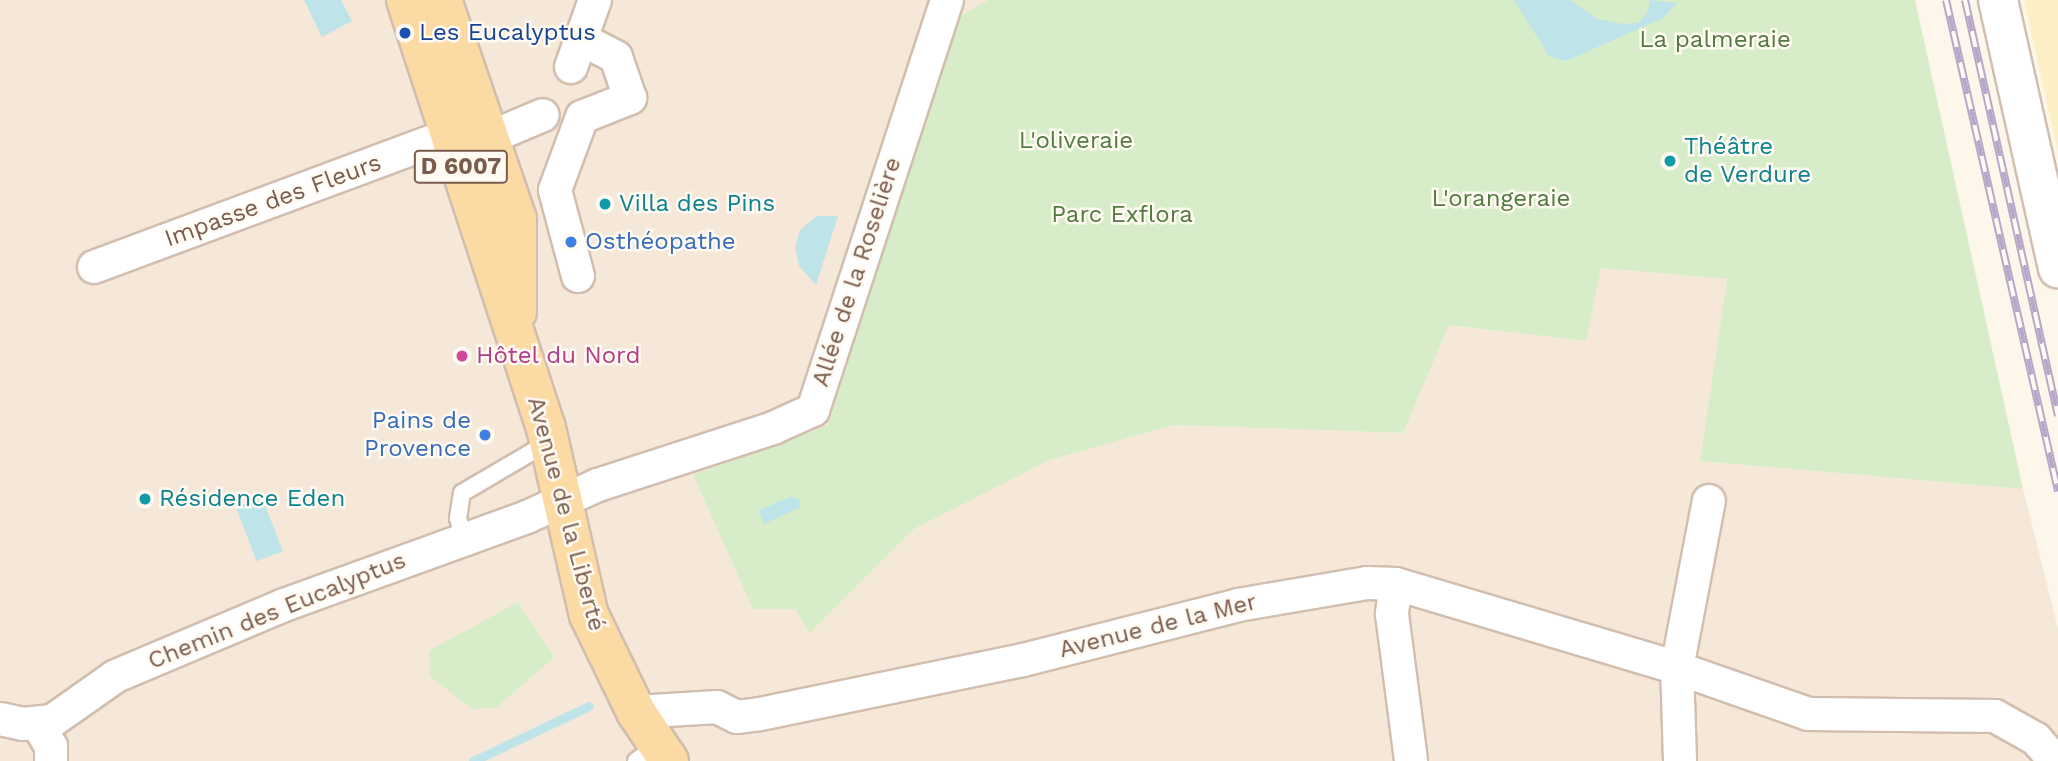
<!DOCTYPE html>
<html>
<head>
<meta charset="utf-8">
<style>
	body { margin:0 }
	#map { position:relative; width:2058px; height:761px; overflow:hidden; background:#fdf6eb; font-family:"Work Sans",sans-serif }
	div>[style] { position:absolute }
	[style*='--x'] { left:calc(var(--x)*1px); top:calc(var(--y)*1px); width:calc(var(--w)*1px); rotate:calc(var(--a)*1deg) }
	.residential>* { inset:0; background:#f5e8d9 }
	.green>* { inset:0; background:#d7ecc8 }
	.sand>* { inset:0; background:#fcefc6 }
	.water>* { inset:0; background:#bee3e8; transform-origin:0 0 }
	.stream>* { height:9px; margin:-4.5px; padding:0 4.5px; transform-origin:4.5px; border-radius:4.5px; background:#bee3e8 }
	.roads { filter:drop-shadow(2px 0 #d1beaf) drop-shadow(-2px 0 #d1beaf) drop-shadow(0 2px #d1beaf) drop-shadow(0 -2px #d1beaf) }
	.lane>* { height:16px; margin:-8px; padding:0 8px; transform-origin:8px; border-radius:8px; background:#fff }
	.street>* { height:32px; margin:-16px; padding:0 16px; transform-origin:16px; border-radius:16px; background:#fff }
	.secondary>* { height:38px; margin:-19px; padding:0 19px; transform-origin:19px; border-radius:19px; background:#fff }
	.primary>* { height:38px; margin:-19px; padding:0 19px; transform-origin:19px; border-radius:19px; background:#fbdaa4 }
	.rail>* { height:8px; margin-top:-4px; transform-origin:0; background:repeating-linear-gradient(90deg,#fffaf2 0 16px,#b9a7c9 0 32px); box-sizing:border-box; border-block:2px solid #b9a7c9 }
	.dots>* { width:19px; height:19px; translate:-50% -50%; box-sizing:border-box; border:4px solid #fffaf2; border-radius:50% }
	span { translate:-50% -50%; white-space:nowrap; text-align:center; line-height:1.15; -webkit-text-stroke:5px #fffaf2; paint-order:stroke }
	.shield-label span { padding:2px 5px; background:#fffaf2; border:2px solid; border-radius:5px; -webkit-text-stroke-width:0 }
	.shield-label { font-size:23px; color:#7a5c4d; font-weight:700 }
	.transit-label { font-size:24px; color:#164399 }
	.left { translate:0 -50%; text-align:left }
	.park-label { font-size:24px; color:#527a41 }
	.culture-label { font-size:24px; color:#0d838f }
	.street-label { font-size:24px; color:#7a5c4d }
	.shop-label { font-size:24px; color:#366cbe }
	.right { translate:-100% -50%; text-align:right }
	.hotel-label { font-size:24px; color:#b23c85 }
</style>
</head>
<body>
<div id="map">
	<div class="residential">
		<div style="clip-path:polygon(0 0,988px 0,956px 19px,828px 425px,693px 475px,753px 608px,795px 609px,810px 633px,914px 529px,1050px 460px,1174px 425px,1403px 433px,1449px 325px,1586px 341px,1601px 268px,1727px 279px,1700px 461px,2023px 489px,2058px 629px,2058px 761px,0 761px)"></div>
	</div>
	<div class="green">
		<div style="clip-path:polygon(988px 0,1915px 0,2023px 489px,1700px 461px,1727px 279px,1601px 268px,1586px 341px,1449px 325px,1403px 433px,1174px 425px,1050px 460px,914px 529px,810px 633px,795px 609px,753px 609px,693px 475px,828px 425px,956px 19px)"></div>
		<div style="clip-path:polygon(518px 602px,554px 657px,496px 708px,472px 709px,430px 676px,429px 651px)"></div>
	</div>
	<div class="sand">
		<div style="clip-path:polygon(2024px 0,2058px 0,2058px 153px)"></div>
	</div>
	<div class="water">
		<div style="clip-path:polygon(304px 0,341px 0,352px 21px,322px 37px)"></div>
		<div style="clip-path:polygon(1514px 0,1570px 0,1597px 19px,1623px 24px,1638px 23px,1648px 12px,1650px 0,1677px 3px,1663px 18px,1566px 61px,1549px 56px)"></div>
		<div style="clip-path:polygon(817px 216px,838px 216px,816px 285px,799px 266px,795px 247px,800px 230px)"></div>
		<div style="left:262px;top:497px;width:58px;height:28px;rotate:69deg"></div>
		<div style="clip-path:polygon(790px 497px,800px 499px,799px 508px,764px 524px,758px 511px)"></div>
	</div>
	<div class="stream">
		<div style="--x:473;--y:761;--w:128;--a:-25.4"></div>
	</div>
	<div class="roads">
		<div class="lane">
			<div style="--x:464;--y:538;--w:21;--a:-107"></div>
			<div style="--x:458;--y:518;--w:25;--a:-81"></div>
			<div style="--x:462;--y:493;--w:101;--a:-30.4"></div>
			<div style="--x:636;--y:761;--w:29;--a:-36"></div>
		</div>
		<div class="street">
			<div style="--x:571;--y:67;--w:71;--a:-70.3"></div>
			<div style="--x:491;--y:137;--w:56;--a:-22.9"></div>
			<div style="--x:94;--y:267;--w:382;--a:-20.4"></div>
			<div style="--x:578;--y:276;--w:89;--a:-105"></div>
			<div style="--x:555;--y:190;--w:78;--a:-69.7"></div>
			<div style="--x:582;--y:117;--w:52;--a:-21.6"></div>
			<div style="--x:630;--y:98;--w:43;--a:-108.9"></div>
			<div style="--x:616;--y:57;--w:39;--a:-153"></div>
			<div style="--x:1396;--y:584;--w:30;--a:98"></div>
			<div style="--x:1392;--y:614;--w:148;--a:82.6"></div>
			<div style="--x:636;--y:712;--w:81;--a:-3.5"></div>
			<div style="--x:717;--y:707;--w:22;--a:27"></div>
			<div style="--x:737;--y:717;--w:23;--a:-7"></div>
			<div style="--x:760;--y:714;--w:268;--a:-11.6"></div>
			<div style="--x:1023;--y:660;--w:222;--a:-14.3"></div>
			<div style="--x:1238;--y:605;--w:131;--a:-9.7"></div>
			<div style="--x:1367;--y:583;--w:29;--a:2"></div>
			<div style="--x:1396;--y:584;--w:293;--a:16.6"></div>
			<div style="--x:1677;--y:668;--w:139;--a:19.3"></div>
			<div style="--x:1808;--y:714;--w:187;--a:0.6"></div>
			<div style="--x:1995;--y:716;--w:47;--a:29.3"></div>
			<div style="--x:2036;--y:739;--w:29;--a:49"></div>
			<div style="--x:0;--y:719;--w:24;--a:12"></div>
			<div style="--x:23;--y:724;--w:29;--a:-6"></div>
			<div style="--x:52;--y:721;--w:78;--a:-35.1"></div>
			<div style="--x:116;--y:676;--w:182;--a:-22.9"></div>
			<div style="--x:284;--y:605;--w:258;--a:-19.9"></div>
			<div style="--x:527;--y:517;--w:78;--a:-24.3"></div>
			<div style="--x:598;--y:485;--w:184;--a:-18"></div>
			<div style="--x:773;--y:428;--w:44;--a:-24.2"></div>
			<div style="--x:813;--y:410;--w:431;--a:-71.9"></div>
			<div style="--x:37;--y:723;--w:27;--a:59"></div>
			<div style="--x:51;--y:746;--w:15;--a:90"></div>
			<div style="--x:1680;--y:761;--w:93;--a:-91.8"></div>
			<div style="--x:1677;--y:668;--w:170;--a:-79.2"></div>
		</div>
		<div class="secondary">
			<div style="--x:1998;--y:0;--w:275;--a:77.4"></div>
		</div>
		<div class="primary">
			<div style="--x:406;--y:0;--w:450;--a:71.9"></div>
			<div style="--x:546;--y:428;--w:192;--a:77.1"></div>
			<div style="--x:589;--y:615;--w:108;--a:64.1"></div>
			<div style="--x:636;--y:712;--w:59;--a:56"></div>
			<div style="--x:442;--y:0;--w:231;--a:71.1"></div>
			<div style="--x:517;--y:219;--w:93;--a:90"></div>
		</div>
	</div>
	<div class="rail">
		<div style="--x:1946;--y:0;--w:504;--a:77.15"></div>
		<div style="--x:1965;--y:0;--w:426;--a:77.4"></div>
	</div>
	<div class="dots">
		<div style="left:405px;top:33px;background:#1a4fb4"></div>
		<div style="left:1670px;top:161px;background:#0f9aa8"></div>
		<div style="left:605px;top:204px;background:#0f9aa8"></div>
		<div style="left:571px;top:242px;background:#3f7fe0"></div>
		<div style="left:462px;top:356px;background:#d1479c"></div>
		<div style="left:485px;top:435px;background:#3f7fe0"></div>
		<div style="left:145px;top:499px;background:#0f9aa8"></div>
	</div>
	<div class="shield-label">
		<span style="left:461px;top:167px">D 6007</span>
	</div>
	<div class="transit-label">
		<span class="left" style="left:419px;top:33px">Les Eucalyptus</span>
	</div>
	<div class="park-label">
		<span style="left:1715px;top:40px">La palmeraie</span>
		<span style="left:1076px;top:141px">L'oliveraie</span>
		<span style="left:1501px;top:199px">L'orangeraie</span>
		<span style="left:1122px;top:215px">Parc Exflora</span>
	</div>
	<div class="culture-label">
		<span class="left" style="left:1684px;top:161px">Théâtre<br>de Verdure</span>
		<span class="left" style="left:619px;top:204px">Villa des Pins</span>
		<span class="left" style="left:159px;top:499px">Résidence Eden</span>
	</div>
	<div class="street-label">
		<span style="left:273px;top:201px;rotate:-20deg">Impasse des Fleurs</span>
		<span style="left:857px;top:272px;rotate:-72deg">Allée de la Roselière</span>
		<span style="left:566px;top:514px;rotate:75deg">Avenue de la Liberté</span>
		<span style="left:277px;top:611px;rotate:-22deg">Chemin des Eucalyptus</span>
		<span style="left:1158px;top:626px;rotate:-14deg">Avenue de la Mer</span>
	</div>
	<div class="shop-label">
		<span class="left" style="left:585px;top:242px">Osthéopathe</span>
		<span class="right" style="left:471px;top:435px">Pains de<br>Provence</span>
	</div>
	<div class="hotel-label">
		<span class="left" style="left:476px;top:356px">Hôtel du Nord</span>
	</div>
</div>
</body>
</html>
